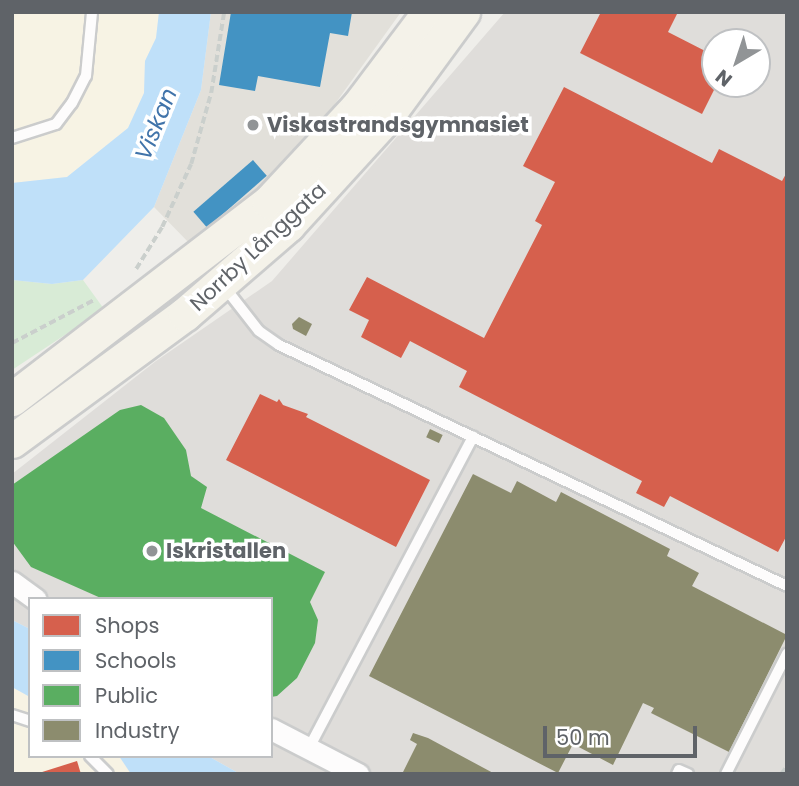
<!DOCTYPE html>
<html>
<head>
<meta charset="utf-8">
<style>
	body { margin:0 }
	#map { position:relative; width:799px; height:786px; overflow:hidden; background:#efeeea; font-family:Poppins,sans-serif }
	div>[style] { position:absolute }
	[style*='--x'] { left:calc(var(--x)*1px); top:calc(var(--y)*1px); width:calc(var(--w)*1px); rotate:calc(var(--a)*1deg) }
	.commercial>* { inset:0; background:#f7f3e4 }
	.industrial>* { inset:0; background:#dfddda }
	.education>* { inset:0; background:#e2e0da }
	.green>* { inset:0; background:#d8ebd6 }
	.water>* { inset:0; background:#bfe0f9 }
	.shops>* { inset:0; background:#d6604d }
	.schools>* { inset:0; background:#4393c3; transform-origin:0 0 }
	.public>* { inset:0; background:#5aae61 }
	.industry>* { inset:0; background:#8c8c6e; transform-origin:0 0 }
	.path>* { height:3.5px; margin-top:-1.75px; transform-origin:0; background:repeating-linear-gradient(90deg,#cacfcc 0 7px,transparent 0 10.5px) }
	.roads { filter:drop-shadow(2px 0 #cbcccc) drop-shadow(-2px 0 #cbcccc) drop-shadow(0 2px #cbcccc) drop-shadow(0 -2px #cbcccc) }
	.lane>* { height:10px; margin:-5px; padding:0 5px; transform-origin:5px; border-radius:5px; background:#fdfcfc }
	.street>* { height:21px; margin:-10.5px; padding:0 10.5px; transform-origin:10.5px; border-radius:10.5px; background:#fdfcfc }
	.primary>* { height:33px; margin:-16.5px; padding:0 16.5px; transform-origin:16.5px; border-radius:16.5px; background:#f4f2e9 }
	.dots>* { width:19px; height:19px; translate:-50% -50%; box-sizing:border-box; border:4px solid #fff; border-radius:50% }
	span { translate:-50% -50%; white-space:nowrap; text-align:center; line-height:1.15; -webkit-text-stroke:7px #fff; paint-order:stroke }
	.poi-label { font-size:21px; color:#5f6368; font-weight:700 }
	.left { translate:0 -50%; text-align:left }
	.street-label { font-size:21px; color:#5f6368 }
	.water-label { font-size:23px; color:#4174aa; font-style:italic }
	.frame { position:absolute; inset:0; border:14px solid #5f6368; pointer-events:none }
	.legend { position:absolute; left:28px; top:597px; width:245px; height:161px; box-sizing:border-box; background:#fff; border:2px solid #bfc1c3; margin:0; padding:9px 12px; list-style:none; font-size:21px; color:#5f6368 }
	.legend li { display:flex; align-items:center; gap:14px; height:35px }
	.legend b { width:35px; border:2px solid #bfc1c3 }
	.north { position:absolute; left:701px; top:28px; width:70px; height:70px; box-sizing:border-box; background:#fff; border:2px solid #bfc1c3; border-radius:50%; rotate:219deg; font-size:19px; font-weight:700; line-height:28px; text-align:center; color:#5f6368 }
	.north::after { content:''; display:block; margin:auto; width:24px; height:32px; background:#919496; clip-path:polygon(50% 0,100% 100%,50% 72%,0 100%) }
	.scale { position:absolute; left:543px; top:726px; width:154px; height:32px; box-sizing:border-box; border:4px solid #5f6368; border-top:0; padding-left:9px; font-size:21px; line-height:24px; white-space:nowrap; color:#5f6368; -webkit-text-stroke:5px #fff; paint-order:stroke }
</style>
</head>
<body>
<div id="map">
	<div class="commercial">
		<div style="clip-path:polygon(12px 12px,159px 12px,156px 38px,145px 61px,144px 93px,128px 128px,67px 177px,12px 183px)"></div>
		<div style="clip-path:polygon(12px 687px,30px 697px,30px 756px,119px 756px,131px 774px,12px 774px)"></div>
	</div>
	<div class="industrial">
		<div style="clip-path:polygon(evenodd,505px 12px,787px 12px,787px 774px,240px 774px,208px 756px,271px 756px,271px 599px,30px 599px,30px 629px,12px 620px,12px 474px,156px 361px,272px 281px,505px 12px,715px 42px,757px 42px,757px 84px,715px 84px,715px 42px)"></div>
	</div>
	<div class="education">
		<div style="clip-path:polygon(211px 12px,401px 12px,327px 115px,272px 180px,192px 246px,154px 207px,201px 90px)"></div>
	</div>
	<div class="green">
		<div style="clip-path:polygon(12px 280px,52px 284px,83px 280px,104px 309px,12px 370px)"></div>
	</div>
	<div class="water">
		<div style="clip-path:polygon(159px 12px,211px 12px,201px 90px,154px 207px,83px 280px,52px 284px,12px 280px,12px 183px,67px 177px,128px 128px,144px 93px,145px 61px,156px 38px)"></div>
		<div style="clip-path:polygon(12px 620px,30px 629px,30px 697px,12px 687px)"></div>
		<div style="clip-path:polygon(119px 756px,208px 756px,240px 774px,131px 774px)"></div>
	</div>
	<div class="shops">
		<div style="clip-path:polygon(601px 12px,678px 12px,668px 32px,715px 56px,717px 84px,702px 114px,580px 53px)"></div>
		<div style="clip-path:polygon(564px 87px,712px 163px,719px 149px,782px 181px,787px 172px,787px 535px,778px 552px,670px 496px,664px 507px,636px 493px,642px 481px,459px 387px,467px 371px,410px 341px,401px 358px,361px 337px,369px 320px,349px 310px,367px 277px,484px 338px,542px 225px,535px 221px,555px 182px,523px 166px)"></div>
		<div style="clip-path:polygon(260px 394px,277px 402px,279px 399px,283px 405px,308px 414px,306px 417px,430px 480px,396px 547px,226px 460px)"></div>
		<div style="clip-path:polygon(77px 761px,81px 774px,39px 774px,39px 773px)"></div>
	</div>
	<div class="schools">
		<div style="clip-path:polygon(231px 12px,352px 12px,348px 36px,330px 33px,320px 87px,258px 76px,255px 91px,219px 85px)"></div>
		<div style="left:253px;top:160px;width:21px;height:79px;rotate:49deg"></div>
	</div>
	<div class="public">
		<div style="clip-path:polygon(141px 405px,164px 418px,186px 450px,191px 476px,207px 487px,201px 508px,325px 572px,310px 602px,318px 620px,315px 643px,297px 678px,277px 696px,271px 697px,271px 599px,103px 599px,31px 567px,12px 541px,12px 485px,120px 410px)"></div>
	</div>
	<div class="industry">
		<div style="clip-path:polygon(299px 317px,312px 324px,306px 336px,293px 329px,292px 324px)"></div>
		<div style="left:430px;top:429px;width:14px;height:9px;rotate:25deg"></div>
		<div style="clip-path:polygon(473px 474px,511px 493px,517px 481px,556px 502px,561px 492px,670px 549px,667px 556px,699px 573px,692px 586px,787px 635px,729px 752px,651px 713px,654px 708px,643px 703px,613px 765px,573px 744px,558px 773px,369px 676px)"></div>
		<div style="clip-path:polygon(413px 733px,428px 738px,495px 774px,402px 774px,417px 744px,410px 740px)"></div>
	</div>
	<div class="path">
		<div style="--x:136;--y:269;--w:49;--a:-58.2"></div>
		<div style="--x:162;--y:227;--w:69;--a:-65.3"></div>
		<div style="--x:191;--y:164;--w:74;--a:-74.3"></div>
		<div style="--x:211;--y:93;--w:82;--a:-80.9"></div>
		<div style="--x:12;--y:343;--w:93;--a:-27.7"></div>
		<div style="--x:781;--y:774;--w:10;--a:-53"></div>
	</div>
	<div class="roads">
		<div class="lane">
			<div style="--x:12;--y:138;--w:46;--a:-17.7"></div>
			<div style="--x:56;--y:124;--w:26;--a:-53"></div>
			<div style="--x:72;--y:103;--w:30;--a:-63"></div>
			<div style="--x:86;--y:76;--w:64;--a:-84.6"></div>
			<div style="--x:223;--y:285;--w:58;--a:52"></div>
			<div style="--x:259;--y:331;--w:24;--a:35"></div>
			<div style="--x:279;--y:345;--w:562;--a:25.38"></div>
			<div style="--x:12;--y:715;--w:19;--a:18"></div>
			<div style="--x:309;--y:748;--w:352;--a:-62.2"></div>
			<div style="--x:90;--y:756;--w:25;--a:45"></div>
			<div style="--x:677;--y:774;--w:4;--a:-63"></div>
			<div style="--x:679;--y:770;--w:10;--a:24"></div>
			<div style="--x:726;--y:774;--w:135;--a:-63.1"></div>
		</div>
		<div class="street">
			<div style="--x:12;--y:582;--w:29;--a:36"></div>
			<div style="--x:271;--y:729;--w:98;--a:27.3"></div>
		</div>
		<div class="primary">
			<div style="--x:12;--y:399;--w:324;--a:-37.5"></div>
			<div style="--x:269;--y:202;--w:132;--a:-47.1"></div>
			<div style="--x:359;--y:105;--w:116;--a:-53"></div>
			<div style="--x:12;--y:441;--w:215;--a:-36.3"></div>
			<div style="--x:185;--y:314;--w:136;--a:-40.8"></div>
			<div style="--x:288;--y:225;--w:142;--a:-47.6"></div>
			<div style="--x:384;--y:120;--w:134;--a:-53.8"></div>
		</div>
	</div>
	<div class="dots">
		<div style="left:253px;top:125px;background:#919496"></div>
		<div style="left:152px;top:551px;background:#919496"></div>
	</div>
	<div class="poi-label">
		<span class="left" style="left:267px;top:125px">Viskastrandsgymnasiet</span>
		<span class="left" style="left:166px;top:551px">Iskristallen</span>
	</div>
	<div class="street-label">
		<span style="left:258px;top:247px;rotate:-43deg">Norrby Långgata</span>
	</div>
	<div class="water-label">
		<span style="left:156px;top:124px;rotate:-68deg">Viskan</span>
	</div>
	<div class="frame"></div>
	<ul class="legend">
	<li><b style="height:19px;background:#d6604d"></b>Shops</li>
	<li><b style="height:19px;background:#4393c3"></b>Schools</li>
	<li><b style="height:19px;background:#5aae61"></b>Public</li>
	<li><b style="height:19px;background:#8c8c6e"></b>Industry</li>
	</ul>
	<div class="north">N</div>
	<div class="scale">50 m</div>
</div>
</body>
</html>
